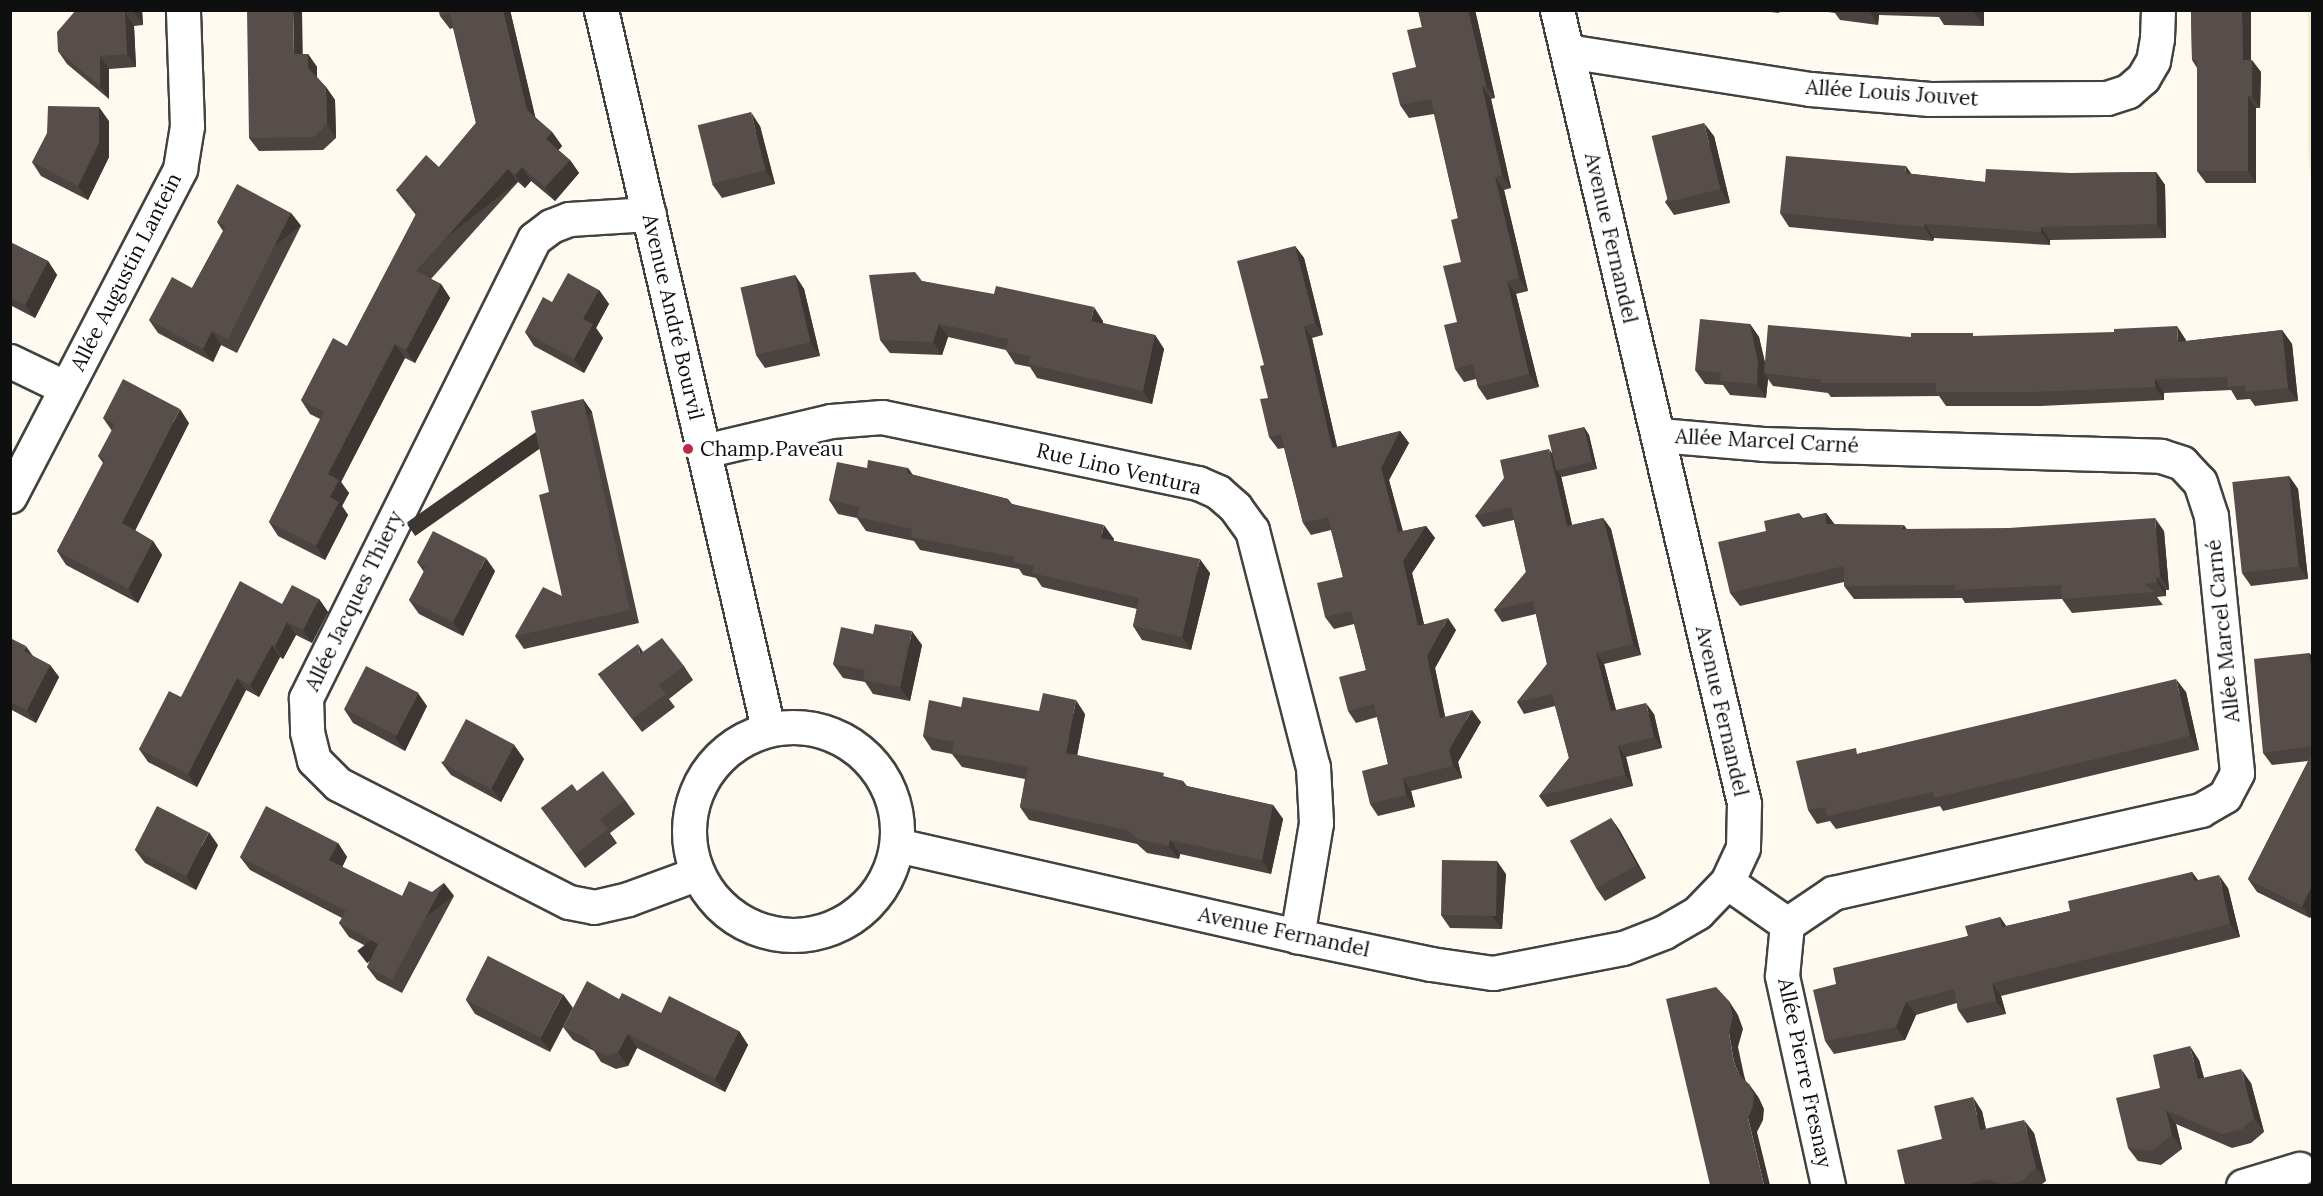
<!DOCTYPE html>
<html>
<head>
<meta charset="utf-8">
<style>
	body { margin:0 }
	#map { position:relative; width:2323px; height:1196px; overflow:hidden; background:#fffaf0; font-family:Lora,serif }
	div>[style] { position:absolute }
	[style*='--x'] { left:calc(var(--x)*1px); top:calc(var(--y)*1px); width:calc(var(--w)*1px); rotate:calc(var(--a)*1deg) }
	.farmland>* { inset:0; background:#f4ecd1 }
	.roads { filter:drop-shadow(2px 0 #424242) drop-shadow(-2px 0 #424242) drop-shadow(0 2px #424242) drop-shadow(0 -2px #424242) }
	.minor>* { height:33px; margin:-16.5px; padding:0 16.5px; transform-origin:16.5px; border-radius:16.5px; background:#fff }
	.minor>.ring { margin:-16.5px; padding:0; box-sizing:content-box; background:none; border:33px solid #fff; border-radius:50% }
	.wall>* { inset:0; background:#4b4340 }
	.shaded-wall>* { inset:0; background:#3d3734; transform-origin:0 0 }
	.building>* { inset:0; background:#574e4b; transform-origin:0 0 }
	.dots>* { width:16px; height:16px; translate:-50% -50%; box-sizing:border-box; border:3px solid #fff; border-radius:50% }
	span { translate:-50% -50%; white-space:nowrap; text-align:center; line-height:1.15; -webkit-text-stroke:6px #fff; paint-order:stroke }
	.street-label { font-size:21px; color:#0f0f0f }
	.poi-label { font-size:21px; color:#0f0f0f }
	.left { translate:0 -50%; text-align:left }
	.frame { position:absolute; inset:0; border:12px solid #0f0f0f; pointer-events:none }
</style>
</head>
<body>
<div id="map">
	<div class="farmland">
		<div style="clip-path:polygon(2312px 10px,2312px 191px,2308px 152px,2308px 11px)"></div>
	</div>
	<div class="roads">
		<div class="minor">
			<div style="--x:601;--y:10;--w:737;--a:76.91"></div>
			<div style="--x:1567;--y:51;--w:246;--a:8.9"></div>
			<div style="--x:1810;--y:89;--w:120;--a:4.8"></div>
			<div style="--x:1930;--y:99;--w:177;--a:-0.3"></div>
			<div style="--x:2107;--y:98;--w:22;--a:-18"></div>
			<div style="--x:2128;--y:91;--w:20;--a:-41"></div>
			<div style="--x:2143;--y:78;--w:20;--a:-60"></div>
			<div style="--x:2153;--y:61;--w:23;--a:-80"></div>
			<div style="--x:2157;--y:38;--w:28;--a:-88"></div>
			<div style="--x:649;--y:214;--w:80;--a:176.4"></div>
			<div style="--x:569;--y:219;--w:19;--a:159"></div>
			<div style="--x:551;--y:226;--w:21;--a:143"></div>
			<div style="--x:534;--y:239;--w:513;--a:116.42"></div>
			<div style="--x:306;--y:698;--w:34;--a:88"></div>
			<div style="--x:307;--y:732;--w:29;--a:76"></div>
			<div style="--x:314;--y:760;--w:34;--a:45"></div>
			<div style="--x:338;--y:784;--w:259;--a:27.1"></div>
			<div style="--x:569;--y:902;--w:25;--a:11"></div>
			<div style="--x:594;--y:907;--w:35;--a:-13"></div>
			<div style="--x:628;--y:899;--w:72;--a:-20.2"></div>
			<div style="--x:10;--y:361;--w:62;--a:25.7"></div>
			<div style="--x:1659;--y:435;--w:104;--a:4.9"></div>
			<div style="--x:1763;--y:444;--w:398;--a:1.7"></div>
			<div style="--x:2161;--y:456;--w:22;--a:18"></div>
			<div style="--x:2182;--y:463;--w:26;--a:47"></div>
			<div style="--x:2200;--y:482;--w:36;--a:72"></div>
			<div style="--x:2211;--y:516;--w:258;--a:84.2"></div>
			<div style="--x:2237;--y:773;--w:26;--a:118"></div>
			<div style="--x:2225;--y:796;--w:28;--a:150"></div>
			<div style="--x:2201;--y:810;--w:377;--a:167.3"></div>
			<div style="--x:1833;--y:893;--w:55;--a:146"></div>
			<div style="--x:704;--y:451;--w:130;--a:-13.3"></div>
			<div style="--x:831;--y:421;--w:51;--a:-4.5"></div>
			<div style="--x:882;--y:417;--w:323;--a:11.8"></div>
			<div style="--x:1198;--y:483;--w:22;--a:24"></div>
			<div style="--x:1218;--y:492;--w:23;--a:41"></div>
			<div style="--x:1235;--y:507;--w:29;--a:54"></div>
			<div style="--x:1252;--y:530;--w:245;--a:75.6"></div>
			<div style="--x:1313;--y:767;--w:56;--a:86.9"></div>
			<div style="--x:1316;--y:823;--w:115;--a:99.5"></div>
			<div style="--x:10;--y:496;--w:369;--a:-62.5"></div>
			<div style="--x:180;--y:169;--w:44;--a:-80.8"></div>
			<div style="--x:187;--y:126;--w:116;--a:-92"></div>
			<div class="ring" style="left:689px;top:727px;width:175px;height:175px"></div>
			<div style="--x:897;--y:845;--w:410;--a:12.8"></div>
			<div style="--x:1297;--y:936;--w:137;--a:11.8"></div>
			<div style="--x:1431;--y:964;--w:63;--a:8.3"></div>
			<div style="--x:1493;--y:973;--w:132;--a:-10.9"></div>
			<div style="--x:1623;--y:948;--w:44;--a:-21.3"></div>
			<div style="--x:1664;--y:932;--w:39;--a:-30"></div>
			<div style="--x:1698;--y:912;--w:42;--a:-46"></div>
			<div style="--x:1727;--y:882;--w:38;--a:-65"></div>
			<div style="--x:1743;--y:847;--w:44;--a:-88.7"></div>
			<div style="--x:1744;--y:803;--w:815;--a:-103.27"></div>
			<div style="--x:1727;--y:882;--w:73;--a:35"></div>
			<div style="--x:1787;--y:924;--w:52;--a:95.5"></div>
			<div style="--x:1782;--y:976;--w:215;--a:77.6"></div>
			<div style="--x:2243;--y:1186;--w:59;--a:-16.9"></div>
		</div>
	</div>
	<div class="wall">
		<div style="clip-path:polygon(76px 10px,142px 10px,143px 25px,134px 26px,136px 67px,109px 69px,109px 99px,67px 64px,58px 51px)"></div>
		<div style="clip-path:polygon(439px 10px,510px 10px,535px 117px,552px 132px,562px 146px,558px 150px,570px 160px,579px 173px,555px 201px,531px 181px,525px 188px,518px 182px,431px 279px,441px 284px,450px 298px,415px 363px,405px 358px,341px 482px,349px 493px,342px 506px,348px 515px,325px 560px,278px 536px,269px 522px,320px 419px,310px 414px,301px 400px,347px 346px,416px 215px,396px 190px,439px 167px,476px 123px,453px 28px,450px 29px,440px 16px)"></div>
		<div style="clip-path:polygon(1418px 10px,1475px 10px,1495px 98px,1491px 99px,1511px 188px,1504px 190px,1528px 291px,1516px 294px,1539px 387px,1487px 400px,1478px 387px,1476px 379px,1464px 382px,1455px 369px,1461px 262px,1458px 218px,1434px 114px,1409px 118px,1400px 105px,1416px 67px,1422px 27px)"></div>
		<div style="clip-path:polygon(1754px 10px,1780px 10px,1779px 13px)"></div>
		<div style="clip-path:polygon(1814px 10px,2074px 10px,1984px 11px,1984px 26px,1944px 25px,1939px 17px,1879px 15px,1878px 25px,1840px 20px,1835px 13px)"></div>
		<div style="clip-path:polygon(2191px 10px,2251px 10px,2251px 60px,2261px 72px,2260px 108px,2256px 108px,2256px 183px,2206px 183px,2197px 171px,2197px 68px,2192px 60px)"></div>
		<div style="clip-path:polygon(303px 54px,308px 54px,317px 67px,317px 77px,326px 87px,335px 100px,336px 138px,323px 150px,259px 151px,249px 138px)"></div>
		<div style="clip-path:polygon(109px 121px,109px 157px,88px 200px,41px 176px,32px 162px)"></div>
		<div style="clip-path:polygon(760px 126px,775px 184px,722px 198px,712px 184px)"></div>
		<div style="clip-path:polygon(1714px 136px,1730px 203px,1674px 215px,1665px 202px)"></div>
		<div style="clip-path:polygon(2156px 172px,2165px 185px,2166px 238px,2050px 240px,2050px 245px,1934px 238px,1933px 241px,1789px 227px,1780px 213px,1911px 174px,1985px 182px,2071px 173px)"></div>
		<div style="clip-path:polygon(291px 213px,301px 226px,237px 353px,221px 345px,213px 362px,158px 333px,149px 320px,192px 288px,223px 231px,217px 222px)"></div>
		<div style="clip-path:polygon(10px 242px,48px 261px,57px 275px,35px 318px,10px 305px)"></div>
		<div style="clip-path:polygon(1295px 246px,1304px 258px,1323px 335px,1312px 338px,1337px 447px,1400px 431px,1409px 443px,1389px 480px,1403px 531px,1426px 526px,1435px 538px,1412px 573px,1424px 624px,1456px 630px,1435px 668px,1445px 717px,1481px 722px,1458px 762px,1462px 778px,1411px 791px,1415px 807px,1378px 816px,1370px 804px,1388px 764px,1377px 717px,1356px 723px,1348px 711px,1366px 670px,1354px 624px,1334px 629px,1325px 617px,1343px 577px,1331px 530px,1311px 535px,1303px 523px,1284px 448px,1278px 449px,1269px 437px,1268px 398px)"></div>
		<div style="clip-path:polygon(795px 275px,804px 289px,820px 356px,765px 368px,756px 355px)"></div>
		<div style="clip-path:polygon(922px 281px,1103px 321px,1103px 323px,1155px 335px,1164px 349px,1152px 404px,1037px 378px,1030px 367px,1015px 364px,1006px 350px,948px 337px,942px 355px,890px 353px,880px 340px)"></div>
		<div style="clip-path:polygon(599px 290px,609px 304px,596px 328px,603px 338px,584px 373px,534px 346px,525px 332px)"></div>
		<div style="clip-path:polygon(1750px 324px,1759px 337px,1765px 362px,1911px 337px,1975px 336px,2186px 340px,2186px 341px,2282px 330px,2292px 344px,2298px 401px,2255px 406px,2250px 399px,2237px 400px,2231px 390px,2164px 393px,2164px 400px,2041px 406px,1946px 406px,1939px 396px,1831px 397px,1828px 393px,1773px 386px,1768px 379px,1766px 398px,1730px 395px,1723px 385px,1705px 384px,1695px 370px)"></div>
		<div style="clip-path:polygon(583px 399px,592px 412px,639px 623px,524px 649px,515px 636px,562px 596px,549px 492px)"></div>
		<div style="clip-path:polygon(103px 418px,189px 423px,135px 530px,153px 541px,162px 555px,138px 603px,66px 565px,57px 551px,103px 463px,98px 456px,112px 431px)"></div>
		<div style="clip-path:polygon(1584px 427px,1589px 435px,1597px 469px,1562px 477px,1561px 476px,1572px 525px,1603px 518px,1611px 529px,1641px 655px,1604px 664px,1616px 710px,1654px 714px,1662px 748px,1626px 757px,1633px 786px,1547px 807px,1539px 796px,1569px 758px,1555px 706px,1524px 714px,1517px 702px,1547px 664px,1536px 614px,1502px 622px,1494px 610px,1526px 572px,1514px 520px,1483px 527px,1475px 516px)"></div>
		<div style="clip-path:polygon(867px 468px,908px 468px,913px 475px,1008px 499px,1012px 504px,1114px 539px,1113px 541px,1210px 573px,1191px 650px,1142px 640px,1133px 626px,1137px 609px,1042px 587px,1036px 578px,1023px 575px,1019px 569px,920px 550px,914px 541px,866px 531px,857px 518px,838px 514px,829px 500px)"></div>
		<div style="clip-path:polygon(2289px 476px,2298px 489px,2308px 579px,2251px 586px,2242px 573px)"></div>
		<div style="clip-path:polygon(1799px 513px,1803px 518px,1826px 513px,1834px 524px,1907px 529px,2164px 531px,2169px 590px,2166px 590px,2166px 596px,2157px 597px,2163px 605px,2072px 613px,2062px 599px,1965px 603px,1962px 598px,1854px 599px,1844px 586px,1844px 582px,1740px 606px,1730px 593px,1766px 531px)"></div>
		<div style="clip-path:polygon(417px 562px,495px 571px,463px 636px,419px 614px,409px 600px,424px 572px)"></div>
		<div style="clip-path:polygon(319px 599px,328px 612px,312px 643px,296px 635px,283px 659px,280px 657px,259px 697px,246px 690px,197px 787px,148px 762px,139px 749px,181px 697px,282px 604px)"></div>
		<div style="clip-path:polygon(873px 634px,922px 645px,910px 701px,873px 694px,865px 682px,843px 678px,833px 664px)"></div>
		<div style="clip-path:polygon(10px 638px,33px 656px,50px 665px,59px 677px,36px 723px,10px 709px)"></div>
		<div style="clip-path:polygon(643px 652px,684px 666px,693px 680px,669px 699px,675px 707px,642px 732px,598px 674px)"></div>
		<div style="clip-path:polygon(2309px 653px,2313px 657px,2313px 914px,2310px 918px,2257px 892px,2248px 879px,2308px 761px,2272px 765px,2263px 753px)"></div>
		<div style="clip-path:polygon(2186px 692px,2199px 750px,1943px 811px,1940px 806px,1836px 829px,1830px 821px,1817px 824px,1808px 810px,1860px 753px)"></div>
		<div style="clip-path:polygon(427px 706px,405px 751px,353px 723px,344px 709px)"></div>
		<div style="clip-path:polygon(961px 707px,1085px 714px,1077px 755px,1183px 781px,1187px 786px,1273px 805px,1283px 819px,1271px 874px,1180px 854px,1179px 859px,1147px 853px,1137px 844px,1029px 820px,1020px 807px,1025px 779px,962px 767px,952px 754px,932px 750px,923px 736px)"></div>
		<div style="clip-path:polygon(514px 745px,524px 759px,501px 802px,451px 775px,441px 762px)"></div>
		<div style="clip-path:polygon(577px 791px,625px 800px,635px 814px,610px 833px,617px 843px,585px 868px,541px 808px)"></div>
		<div style="clip-path:polygon(1611px 818px,1620px 831px,1646px 878px,1605px 901px,1596px 888px)"></div>
		<div style="clip-path:polygon(338px 843px,347px 857px,342px 867px,402px 896px,432px 892px,454px 896px,402px 993px,377px 980px,367px 967px,375px 951px,349px 937px,339px 923px,342px 918px,250px 870px,240px 857px)"></div>
		<div style="clip-path:polygon(218px 845px,196px 890px,145px 863px,135px 850px)"></div>
		<div style="clip-path:polygon(2192px 872px,2198px 880px,2228px 888px,2240px 937px,2001px 996px,2006px 1014px,1967px 1023px,1958px 1010px,1957px 1003px,1916px 1015px,1905px 1040px,1834px 1054px,1825px 1041px,1836px 984px,1968px 936px,2000px 917px,2006px 926px,2070px 911px)"></div>
		<div style="clip-path:polygon(1506px 874px,1502px 929px,1450px 928px,1441px 915px)"></div>
		<div style="clip-path:polygon(488px 956px,550px 1052px,475px 1014px,466px 1000px)"></div>
		<div style="clip-path:polygon(619px 999px,661px 1013px,739px 1031px,748px 1045px,725px 1092px,637px 1048px,628px 1066px,616px 1069px,601px 1062px,594px 1051px,573px 1040px,563px 1027px)"></div>
		<div style="clip-path:polygon(2199px 1060px,2204px 1078px,2251px 1083px,2264px 1132px,2251px 1143px,2232px 1148px,2176px 1124px,2182px 1149px,2161px 1165px,2138px 1161px,2128px 1148px,2160px 1088px)"></div>
		<div style="clip-path:polygon(1982px 1111px,1986px 1129px,2034px 1133px,2046px 1181px,2041px 1185px,1905px 1185px,1942px 1139px)"></div>
	</div>
	<div class="shaded-wall">
		<div style="clip-path:polygon(134px 10px,142px 10px,143px 25px,134px 12px)"></div>
		<div style="clip-path:polygon(293px 10px,302px 10px,303px 67px,294px 54px)"></div>
		<div style="clip-path:polygon(503px 10px,510px 10px,537px 124px,527px 110px)"></div>
		<div style="clip-path:polygon(1468px 10px,1475px 10px,1495px 98px,1486px 85px)"></div>
		<div style="clip-path:polygon(1869px 10px,1876px 10px,1879px 15px,1878px 25px)"></div>
		<div style="clip-path:polygon(1975px 10px,1984px 11px,1984px 26px,1974px 12px)"></div>
		<div style="clip-path:polygon(2242px 10px,2251px 10px,2251px 72px,2243px 60px)"></div>
		<div style="clip-path:polygon(125px 12px,134px 26px,136px 67px,127px 54px)"></div>
		<div style="clip-path:polygon(308px 54px,317px 67px,317px 81px,308px 68px)"></div>
		<div style="clip-path:polygon(100px 56px,109px 69px,109px 99px,100px 86px)"></div>
		<div style="clip-path:polygon(2252px 60px,2261px 72px,2260px 108px,2252px 96px)"></div>
		<div style="clip-path:polygon(1482px 86px,1491px 99px,1511px 188px,1502px 175px)"></div>
		<div style="clip-path:polygon(326px 87px,335px 100px,336px 138px,327px 124px)"></div>
		<div style="clip-path:polygon(2248px 96px,2256px 108px,2256px 183px,2248px 171px)"></div>
		<div style="clip-path:polygon(99px 107px,109px 121px,109px 157px,88px 200px,78px 186px)"></div>
		<div style="clip-path:polygon(751px 112px,760px 126px,775px 184px,765px 170px)"></div>
		<div style="clip-path:polygon(1704px 123px,1714px 136px,1730px 203px,1720px 189px)"></div>
		<div style="clip-path:polygon(552px 132px,562px 146px,556px 153px,546px 139px)"></div>
		<div style="clip-path:polygon(570px 160px,579px 173px,555px 201px,545px 187px)"></div>
		<div style="clip-path:polygon(1906px 166px,1915px 179px,1905px 173px)"></div>
		<div style="clip-path:polygon(522px 167px,531px 181px,525px 188px,515px 175px)"></div>
		<div style="left:508px;top:169px;width:16px;height:137px;rotate:52deg"></div>
		<div style="clip-path:polygon(2156px 172px,2165px 185px,2166px 238px,2157px 224px)"></div>
		<div style="clip-path:polygon(1495px 177px,1504px 190px,1528px 291px,1519px 278px)"></div>
		<div style="left:291px;top:213px;width:16px;height:141px;rotate:52deg"></div>
		<div style="clip-path:polygon(1925px 224px,1934px 238px,1933px 241px,1924px 227px)"></div>
		<div style="clip-path:polygon(2041px 227px,2050px 240px,2050px 245px,2041px 232px)"></div>
		<div style="clip-path:polygon(1295px 246px,1304px 258px,1323px 335px,1315px 323px)"></div>
		<div style="clip-path:polygon(48px 261px,57px 275px,35px 318px,25px 305px)"></div>
		<div style="clip-path:polygon(795px 275px,804px 289px,820px 356px,810px 342px)"></div>
		<div style="clip-path:polygon(1507px 281px,1516px 294px,1539px 387px,1529px 374px)"></div>
		<div style="clip-path:polygon(441px 284px,450px 298px,415px 363px,406px 350px)"></div>
		<div style="clip-path:polygon(599px 290px,609px 304px,596px 328px,603px 338px,584px 373px,574px 359px,583px 319px)"></div>
		<div style="clip-path:polygon(1094px 307px,1103px 321px,1100px 334px,1091px 321px)"></div>
		<div style="clip-path:polygon(939px 324px,948px 337px,942px 355px,933px 342px)"></div>
		<div style="clip-path:polygon(1750px 324px,1759px 337px,1767px 373px,1764px 373px,1768px 379px,1766px 398px,1757px 384px)"></div>
		<div style="clip-path:polygon(1304px 326px,1312px 338px,1340px 460px,1332px 448px)"></div>
		<div style="clip-path:polygon(2177px 326px,2186px 340px,2187px 355px,2178px 342px)"></div>
		<div style="clip-path:polygon(2282px 330px,2292px 344px,2298px 401px,2288px 388px)"></div>
		<div style="clip-path:polygon(212px 331px,221px 345px,213px 362px,203px 349px)"></div>
		<div style="clip-path:polygon(1155px 335px,1164px 349px,1152px 404px,1143px 391px)"></div>
		<div style="clip-path:polygon(395px 344px,405px 358px,341px 482px,349px 493px,342px 506px,348px 515px,325px 560px,316px 546px,330px 497px,328px 474px)"></div>
		<div style="clip-path:polygon(2155px 379px,2164px 393px,2164px 400px,2155px 387px)"></div>
		<div style="left:583px;top:399px;width:16px;height:216px;rotate:55deg"></div>
		<div style="clip-path:polygon(180px 409px,189px 423px,132px 537px,122px 523px)"></div>
		<div style="clip-path:polygon(1584px 427px,1589px 435px,1597px 469px,1592px 462px)"></div>
		<div style="clip-path:polygon(1400px 431px,1409px 443px,1389px 480px,1406px 545px,1398px 532px,1381px 468px)"></div>
		<div style="clip-path:polygon(1549px 449px,1557px 460px,1557px 470px,1561px 476px,1575px 538px,1567px 526px)"></div>
		<div style="clip-path:polygon(908px 468px,917px 482px,907px 473px)"></div>
		<div style="clip-path:polygon(2289px 476px,2298px 489px,2308px 579px,2299px 566px)"></div>
		<div style="clip-path:polygon(1826px 513px,1836px 526px,1826px 524px)"></div>
		<div style="clip-path:polygon(1603px 518px,1611px 529px,1641px 655px,1633px 644px)"></div>
		<div style="clip-path:polygon(2155px 518px,2164px 531px,2169px 590px,2160px 577px)"></div>
		<div style="clip-path:polygon(1104px 525px,1114px 539px,1111px 552px,1101px 538px)"></div>
		<div style="clip-path:polygon(1904px 525px,1913px 538px,1900px 529px)"></div>
		<div style="clip-path:polygon(1426px 526px,1435px 538px,1412px 573px,1427px 638px,1418px 626px,1403px 561px)"></div>
		<div style="clip-path:polygon(153px 541px,162px 555px,138px 603px,128px 589px)"></div>
		<div style="clip-path:polygon(486px 558px,495px 571px,463px 636px,453px 622px)"></div>
		<div style="clip-path:polygon(1200px 559px,1210px 573px,1191px 650px,1182px 637px)"></div>
		<div style="clip-path:polygon(2156px 577px,2166px 590px,2166px 596px,2157px 582px)"></div>
		<div style="clip-path:polygon(319px 599px,328px 612px,312px 643px,303px 630px)"></div>
		<div style="clip-path:polygon(1448px 618px,1456px 630px,1435px 668px,1448px 730px,1440px 718px,1427px 656px)"></div>
		<div style="clip-path:polygon(287px 622px,296px 635px,283px 659px,275px 646px)"></div>
		<div style="clip-path:polygon(912px 631px,922px 645px,910px 701px,900px 687px)"></div>
		<div style="clip-path:polygon(638px 644px,647px 658px,640px 654px)"></div>
		<div style="clip-path:polygon(272px 645px,280px 657px,259px 697px,250px 685px)"></div>
		<div style="clip-path:polygon(26px 646px,35px 659px,24px 651px)"></div>
		<div style="clip-path:polygon(1596px 653px,1604px 664px,1619px 722px,1611px 711px)"></div>
		<div style="clip-path:polygon(2309px 653px,2313px 657px,2313px 678px)"></div>
		<div style="clip-path:polygon(50px 665px,59px 677px,36px 723px,27px 710px)"></div>
		<div style="clip-path:polygon(237px 678px,246px 690px,197px 787px,188px 774px)"></div>
		<div style="clip-path:polygon(2176px 679px,2186px 692px,2199px 750px,2190px 736px)"></div>
		<div style="clip-path:polygon(418px 693px,427px 706px,405px 751px,395px 738px)"></div>
		<div style="clip-path:polygon(1076px 700px,1085px 714px,1075px 767px,1066px 753px)"></div>
		<div style="clip-path:polygon(1646px 703px,1654px 714px,1662px 748px,1654px 737px)"></div>
		<div style="clip-path:polygon(1472px 710px,1481px 722px,1458px 762px,1462px 778px,1453px 766px,1449px 750px)"></div>
		<div style="clip-path:polygon(514px 745px,524px 759px,501px 802px,492px 788px)"></div>
		<div style="clip-path:polygon(1618px 746px,1626px 757px,1633px 786px,1625px 775px)"></div>
		<div style="clip-path:polygon(1403px 778px,1411px 791px,1415px 807px,1406px 795px)"></div>
		<div style="clip-path:polygon(1273px 805px,1283px 819px,1271px 874px,1262px 860px)"></div>
		<div style="clip-path:polygon(1611px 818px,1620px 831px,1646px 878px,1637px 865px)"></div>
		<div style="clip-path:polygon(209px 832px,218px 845px,196px 890px,186px 876px)"></div>
		<div style="clip-path:polygon(1170px 840px,1180px 854px,1179px 859px,1169px 846px)"></div>
		<div style="clip-path:polygon(338px 843px,347px 857px,339px 874px,329px 860px)"></div>
		<div style="clip-path:polygon(1497px 861px,1506px 874px,1502px 929px,1492px 916px)"></div>
		<div style="clip-path:polygon(2192px 872px,2201px 885px,2194px 881px)"></div>
		<div style="clip-path:polygon(2219px 875px,2228px 888px,2240px 937px,2230px 924px)"></div>
		<div style="left:444px;top:883px;width:16px;height:110px;rotate:52deg"></div>
		<div style="clip-path:polygon(2313px 884px,2313px 914px,2310px 918px,2302px 906px)"></div>
		<div style="clip-path:polygon(2000px 917px,2009px 930px,2002px 927px)"></div>
		<div style="clip-path:polygon(1992px 983px,2001px 996px,2006px 1014px,1996px 1001px)"></div>
		<div style="clip-path:polygon(563px 994px,573px 1008px,550px 1052px,540px 1038px)"></div>
		<div style="clip-path:polygon(1729px 1001px,1738px 1015px,1743px 1029px,1738px 1047px,1744px 1075px,1748px 1089px,1739px 1075px,1734px 1062px,1729px 1033px)"></div>
		<div style="clip-path:polygon(1906px 1002px,1916px 1015px,1905px 1040px,1896px 1027px)"></div>
		<div style="clip-path:polygon(739px 1031px,748px 1045px,725px 1092px,715px 1079px)"></div>
		<div style="clip-path:polygon(628px 1034px,637px 1048px,628px 1066px,618px 1052px)"></div>
		<div style="clip-path:polygon(2190px 1046px,2199px 1060px,2208px 1093px,2198px 1079px)"></div>
		<div style="clip-path:polygon(2241px 1069px,2251px 1083px,2264px 1132px,2254px 1118px)"></div>
		<div style="clip-path:polygon(1749px 1084px,1759px 1098px,1764px 1109px,1763px 1120px,1757px 1132px,1770px 1185px,1764px 1185px,1748px 1118px)"></div>
		<div style="clip-path:polygon(1973px 1097px,1982px 1111px,1989px 1144px,1980px 1130px)"></div>
		<div style="clip-path:polygon(2166px 1110px,2176px 1124px,2182px 1149px,2172px 1135px)"></div>
		<div style="clip-path:polygon(2024px 1120px,2034px 1133px,2046px 1181px,2036px 1167px)"></div>
	</div>
	<div class="building">
		<div style="clip-path:polygon(134px 10px,134px 12px,125px 12px,127px 54px,100px 56px,100px 86px,58px 51px,57px 32px,76px 10px)"></div>
		<div style="clip-path:polygon(247px 10px,293px 10px,294px 54px,308px 54px,308px 68px,326px 87px,327px 124px,314px 137px,249px 138px)"></div>
		<div style="clip-path:polygon(439px 10px,503px 10px,527px 110px,552px 132px,546px 139px,570px 160px,545px 187px,522px 167px,515px 175px,508px 169px,416px 271px,441px 284px,406px 350px,395px 344px,328px 474px,339px 480px,330px 497px,339px 502px,316px 546px,269px 522px,324px 412px,301px 400px,333px 338px,347px 346px,417px 212px,407px 204px,410px 201px,396px 190px,426px 155px,439px 167px,476px 123px,450px 13px,440px 16px)"></div>
		<div style="clip-path:polygon(1418px 10px,1468px 10px,1486px 85px,1482px 86px,1502px 175px,1495px 177px,1519px 278px,1507px 281px,1529px 374px,1478px 387px,1473px 364px,1455px 369px,1444px 325px,1457px 322px,1443px 266px,1461px 262px,1451px 220px,1458px 218px,1431px 99px,1400px 105px,1392px 73px,1416px 67px,1407px 30px,1422px 27px)"></div>
		<div style="left:1935px;top:10px;width:40px;height:2px"></div>
		<div style="clip-path:polygon(2191px 10px,2242px 10px,2243px 60px,2252px 60px,2252px 96px,2248px 96px,2248px 171px,2197px 171px,2197px 60px,2192px 60px)"></div>
		<div style="clip-path:polygon(48px 106px,99px 107px,99px 143px,78px 186px,32px 162px,47px 133px)"></div>
		<div style="left:751px;top:112px;width:60px;height:55px;rotate:76deg"></div>
		<div style="left:1704px;top:123px;width:68px;height:54px;rotate:76deg"></div>
		<div style="clip-path:polygon(1786px 156px,1906px 166px,1905px 173px,1985px 182px,1986px 169px,2071px 173px,2156px 172px,2157px 224px,2041px 227px,2041px 232px,1925px 224px,1924px 227px,1780px 213px)"></div>
		<div style="clip-path:polygon(237px 184px,291px 213px,228px 339px,212px 331px,203px 349px,149px 320px,172px 277px,192px 288px,226px 226px,217px 222px)"></div>
		<div style="clip-path:polygon(10px 242px,48px 261px,25px 305px,10px 297px)"></div>
		<div style="clip-path:polygon(1295px 246px,1315px 323px,1304px 326px,1332px 448px,1400px 431px,1381px 468px,1398px 532px,1426px 526px,1403px 561px,1418px 626px,1448px 618px,1427px 656px,1440px 718px,1472px 710px,1449px 750px,1453px 766px,1403px 778px,1406px 795px,1370px 804px,1362px 771px,1388px 764px,1374px 704px,1348px 711px,1339px 677px,1366px 670px,1351px 611px,1325px 617px,1317px 583px,1343px 577px,1328px 517px,1303px 523px,1281px 434px,1269px 437px,1260px 399px,1268px 398px,1260px 366px,1264px 365px,1237px 261px)"></div>
		<div style="clip-path:polygon(915px 272px,922px 281px,994px 294px,996px 286px,1094px 307px,1091px 321px,1155px 335px,1143px 391px,1028px 364px,1030px 356px,1006px 351px,1008px 339px,939px 324px,933px 342px,880px 340px,869px 275px)"></div>
		<div style="clip-path:polygon(568px 273px,599px 290px,583px 319px,593px 324px,574px 359px,525px 332px,543px 297px,552px 302px)"></div>
		<div style="left:795px;top:275px;width:69px;height:56px;rotate:77deg"></div>
		<div style="clip-path:polygon(1700px 319px,1750px 324px,1758px 363px,1757px 384px,1720px 381px,1721px 373px,1695px 370px)"></div>
		<div style="clip-path:polygon(1768px 325px,1911px 337px,1911px 333px,1973px 333px,1973px 336px,2114px 332px,2114px 329px,2177px 326px,2178px 342px,2282px 330px,2288px 388px,2246px 392px,2245px 385px,2228px 387px,2227px 377px,2155px 379px,2155px 387px,2031px 392px,1936px 392px,1936px 383px,1821px 383px,1822px 380px,1764px 373px)"></div>
		<div style="clip-path:polygon(123px 379px,180px 409px,122px 523px,153px 541px,128px 589px,57px 551px,105px 459px,98px 456px,115px 424px,103px 418px)"></div>
		<div style="clip-path:polygon(583px 399px,630px 610px,515px 636px,543px 587px,562px 596px,539px 495px,549px 492px,531px 411px)"></div>
		<div style="left:1584px;top:427px;width:36px;height:37px;rotate:77deg"></div>
		<div style="clip-path:polygon(1549px 449px,1567px 526px,1603px 518px,1612px 552px,1633px 644px,1596px 653px,1611px 711px,1646px 703px,1654px 737px,1618px 746px,1625px 775px,1539px 796px,1569px 758px,1552px 694px,1517px 702px,1547px 664px,1533px 601px,1494px 610px,1526px 572px,1511px 507px,1475px 516px,1504px 478px,1500px 460px)"></div>
		<div style="clip-path:polygon(868px 460px,908px 468px,907px 473px,1008px 499px,1008px 503px,1104px 525px,1101px 538px,1200px 559px,1182px 637px,1133px 626px,1139px 598px,1032px 573px,1034px 566px,1013px 562px,1014px 557px,911px 537px,912px 529px,857px 517px,859px 507px,829px 500px,837px 462px,867px 468px)"></div>
		<div style="left:2289px;top:476px;width:91px;height:57px;rotate:84deg"></div>
		<div style="clip-path:polygon(1799px 513px,1801px 519px,1826px 513px,1826px 524px,1904px 525px,1900px 529px,2009px 528px,2155px 518px,2160px 577px,2156px 577px,2157px 582px,2145px 584px,2154px 592px,2062px 599px,2061px 585px,1955px 590px,1955px 585px,1844px 586px,1844px 566px,1730px 593px,1718px 542px,1766px 531px,1764px 521px)"></div>
		<div style="clip-path:polygon(433px 531px,486px 558px,453px 622px,409px 600px,426px 567px,417px 562px)"></div>
		<div style="clip-path:polygon(240px 581px,282px 604px,292px 585px,319px 599px,303px 630px,287px 622px,275px 646px,272px 645px,250px 685px,237px 678px,188px 774px,139px 749px,169px 691px,181px 697px)"></div>
		<div style="clip-path:polygon(875px 624px,912px 631px,900px 687px,863px 680px,865px 670px,833px 664px,841px 627px,873px 634px)"></div>
		<div style="clip-path:polygon(10px 638px,26px 646px,24px 651px,50px 665px,27px 710px,10px 702px)"></div>
		<div style="clip-path:polygon(662px 638px,684px 666px,659px 685px,666px 694px,632px 719px,598px 674px,638px 644px,640px 654px)"></div>
		<div style="clip-path:polygon(2309px 653px,2313px 678px,2313px 746px,2263px 753px,2254px 659px)"></div>
		<div style="left:366px;top:666px;width:59px;height:48px;rotate:27deg"></div>
		<div style="clip-path:polygon(2176px 679px,2190px 736px,1934px 798px,1933px 792px,1827px 816px,1825px 807px,1808px 810px,1796px 761px,1856px 748px,1857px 754px)"></div>
		<div style="clip-path:polygon(1043px 693px,1076px 700px,1066px 753px,1164px 773px,1163px 777px,1183px 781px,1182px 785px,1273px 805px,1262px 860px,1170px 840px,1169px 846px,1138px 839px,1127px 830px,1020px 807px,1028px 767px,952px 753px,954px 742px,923px 736px,929px 700px,961px 707px,963px 697px,1039px 711px)"></div>
		<div style="left:466px;top:719px;width:55px;height:50px;rotate:28deg"></div>
		<div style="clip-path:polygon(2313px 752px,2313px 884px,2302px 906px,2248px 879px)"></div>
		<div style="clip-path:polygon(603px 771px,625px 800px,600px 820px,608px 829px,576px 854px,541px 808px,572px 784px,577px 791px)"></div>
		<div style="left:157px;top:806px;width:58px;height:49px;rotate:27deg"></div>
		<div style="clip-path:polygon(266px 806px,338px 843px,329px 860px,402px 896px,409px 881px,432px 892px,444px 883px,392px 980px,367px 967px,378px 944px,339px 923px,346px 911px,240px 857px)"></div>
		<div style="left:1611px;top:818px;width:54px;height:47px;rotate:61deg"></div>
		<div style="left:1442px;top:860px;width:55px;height:55px;rotate:1deg"></div>
		<div style="clip-path:polygon(2192px 872px,2194px 881px,2219px 875px,2230px 924px,1992px 983px,1996px 1001px,1958px 1010px,1954px 989px,1906px 1002px,1896px 1027px,1825px 1041px,1813px 990px,1836px 984px,1833px 968px,1968px 936px,1965px 926px,2000px 917px,2002px 927px,2070px 911px,2068px 901px)"></div>
		<div style="left:488px;top:956px;width:84px;height:49px;rotate:27deg"></div>
		<div style="clip-path:polygon(587px 981px,619px 999px,622px 993px,661px 1013px,669px 996px,739px 1031px,715px 1079px,628px 1034px,618px 1052px,606px 1056px,591px 1048px,588px 1039px,563px 1027px)"></div>
		<div style="clip-path:polygon(1716px 987px,1729px 1001px,1733px 1016px,1729px 1033px,1734px 1062px,1739px 1075px,1749px 1084px,1754px 1095px,1753px 1106px,1748px 1118px,1764px 1185px,1710px 1185px,1666px 999px)"></div>
		<div style="clip-path:polygon(2190px 1046px,2198px 1079px,2241px 1069px,2254px 1118px,2242px 1129px,2222px 1134px,2166px 1110px,2172px 1135px,2152px 1151px,2128px 1148px,2116px 1098px,2160px 1088px,2153px 1055px)"></div>
		<div style="clip-path:polygon(1973px 1097px,1980px 1130px,2024px 1120px,2036px 1167px,2021px 1182px,2004px 1185px,1987px 1179px,1966px 1185px,1905px 1185px,1897px 1150px,1942px 1139px,1934px 1106px)"></div>
	</div>
	<div class="dots">
		<div style="left:688px;top:449px;background:#bc2a46"></div>
	</div>
	<div class="street-label">
		<span style="left:1892px;top:93px;rotate:4deg">Allée Louis Jouvet</span>
		<span style="left:1611px;top:238px;rotate:77deg">Avenue Fernandel</span>
		<span style="left:126px;top:272px;rotate:-63deg">Allée Augustin Lantein</span>
		<span style="left:673px;top:317px;rotate:77deg">Avenue André Bourvil</span>
		<span style="left:1767px;top:441px;rotate:3deg">Allée Marcel Carné</span>
		<span style="left:1119px;top:469px;rotate:13deg">Rue Lino Ventura</span>
		<span style="left:354px;top:601px;rotate:-64deg">Allée Jacques Thiery</span>
		<span style="left:2223px;top:631px;rotate:-96deg">Allée Marcel Carné</span>
		<span style="left:1722px;top:711px;rotate:77deg">Avenue Fernandel</span>
		<span style="left:1284px;top:932px;rotate:12deg">Avenue Fernandel</span>
		<span style="left:1805px;top:1073px;rotate:78deg">Allée Pierre Fresnay</span>
	</div>
	<div class="poi-label">
		<span class="left" style="left:700px;top:449px">Champ Paveau</span>
	</div>
	<div class="frame"></div>
</div>
</body>
</html>
